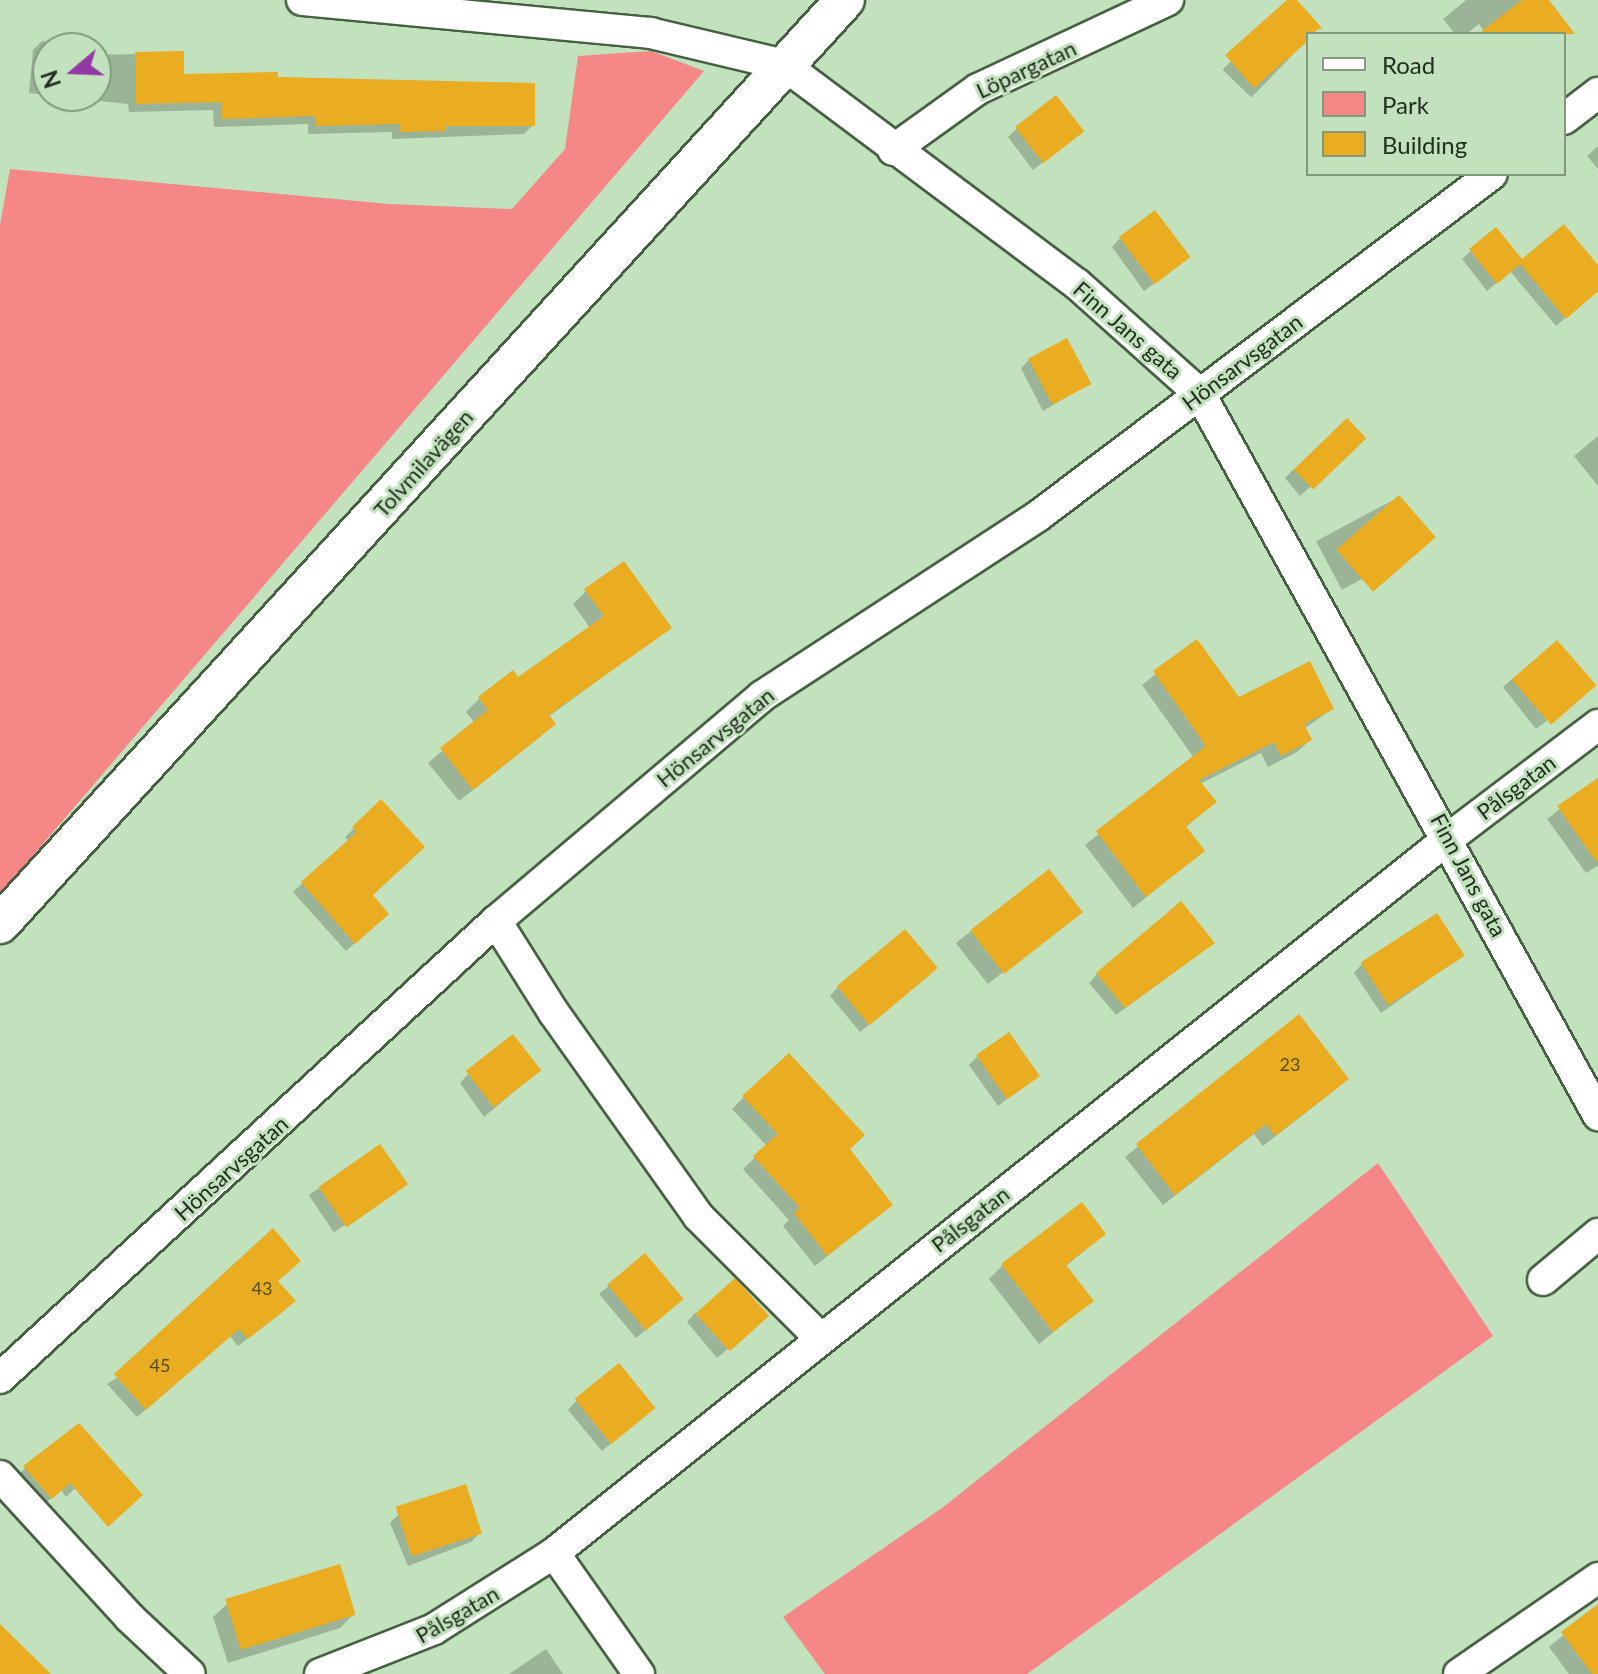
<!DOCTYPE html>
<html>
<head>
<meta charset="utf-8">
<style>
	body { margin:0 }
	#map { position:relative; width:1598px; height:1674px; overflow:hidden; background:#c2e1bd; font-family:Lato,sans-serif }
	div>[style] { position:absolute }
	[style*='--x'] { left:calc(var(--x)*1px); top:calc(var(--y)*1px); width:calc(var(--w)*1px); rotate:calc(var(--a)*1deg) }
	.green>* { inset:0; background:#f58887 }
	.shadow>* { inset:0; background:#0003; transform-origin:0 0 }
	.building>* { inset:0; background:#eaac20; transform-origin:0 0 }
	.roads { filter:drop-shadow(2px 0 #466142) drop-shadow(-2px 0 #466142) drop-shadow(0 2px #466142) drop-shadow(0 -2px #466142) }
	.minor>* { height:30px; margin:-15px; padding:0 15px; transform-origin:15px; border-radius:15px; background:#fff }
	.tertiary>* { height:38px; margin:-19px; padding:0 19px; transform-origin:19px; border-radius:19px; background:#fff }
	span { translate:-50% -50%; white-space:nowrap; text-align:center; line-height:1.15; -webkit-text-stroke:6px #c2e1bd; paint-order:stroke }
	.number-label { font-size:18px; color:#544e20 }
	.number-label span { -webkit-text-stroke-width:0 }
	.street-label { font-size:22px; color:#222e20 }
	.legend { position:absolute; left:1306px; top:32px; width:260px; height:144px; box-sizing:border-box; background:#c2e1bd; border:2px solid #82997e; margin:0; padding:10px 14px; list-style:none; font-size:24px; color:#222e20 }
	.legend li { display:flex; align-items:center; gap:16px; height:40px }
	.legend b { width:40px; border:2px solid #82997e }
	.north { position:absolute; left:32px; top:32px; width:80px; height:80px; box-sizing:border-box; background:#c2e1bd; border:2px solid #82997e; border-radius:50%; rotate:251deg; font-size:22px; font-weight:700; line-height:32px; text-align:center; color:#222e20 }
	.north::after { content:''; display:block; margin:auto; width:28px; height:36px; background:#9339a4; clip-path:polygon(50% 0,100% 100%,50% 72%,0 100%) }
</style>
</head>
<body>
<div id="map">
	<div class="green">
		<div style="clip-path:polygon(651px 51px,704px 71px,0 894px,0 225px,10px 169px,389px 204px,512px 209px,565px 149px,578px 56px)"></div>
		<div style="clip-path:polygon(1378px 1163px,1493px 1336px,1027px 1674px,825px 1674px,783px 1617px,942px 1508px)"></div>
	</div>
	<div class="shadow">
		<div style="left:1290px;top:0;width:40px;height:97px;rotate:44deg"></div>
		<div style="clip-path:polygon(1466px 0,1547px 0,1554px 34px,1486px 34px,1479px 24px,1466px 34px,1455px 34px,1443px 19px)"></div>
		<div style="clip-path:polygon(42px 41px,94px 47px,48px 48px,48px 95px,29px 93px,33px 50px)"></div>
		<div style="clip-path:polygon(182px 53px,182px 76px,276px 79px,533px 125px,524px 134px,392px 139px,392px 132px,308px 134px,308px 124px,214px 127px,213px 110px,129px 112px,128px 104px,54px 96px,96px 96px,96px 55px)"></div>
		<div style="clip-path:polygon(1017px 128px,1073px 139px,1033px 170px,1008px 137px)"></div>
		<div style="clip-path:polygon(1598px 146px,1598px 169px,1587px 156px)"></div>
		<div style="clip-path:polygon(1495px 229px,1522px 262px,1598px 268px,1598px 290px,1556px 326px,1510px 271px,1487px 291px,1462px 259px)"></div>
		<div style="clip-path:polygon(1120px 238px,1179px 265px,1144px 291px,1112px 247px)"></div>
		<div style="clip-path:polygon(1030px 359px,1088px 384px,1043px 411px,1021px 368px)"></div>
		<div style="clip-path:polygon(1598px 436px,1598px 486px,1574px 456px)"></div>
		<div style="clip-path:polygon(1355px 446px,1300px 496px,1285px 478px,1294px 469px)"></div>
		<div style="left:1399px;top:497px;width:55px;height:94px;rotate:62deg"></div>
		<div style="clip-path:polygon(586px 591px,669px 628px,548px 717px,553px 724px,540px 737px,459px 801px,428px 763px,475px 723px,466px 712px,479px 699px,518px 679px,590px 628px,573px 604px)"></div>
		<div style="clip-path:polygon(1196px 642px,1238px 699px,1332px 709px,1304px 729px,1310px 740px,1297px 752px,1268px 767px,1261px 753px,1200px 784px,1214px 802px,1185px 828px,1203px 851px,1133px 908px,1085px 845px,1194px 758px,1142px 685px)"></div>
		<div style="clip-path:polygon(1512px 679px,1593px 685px,1536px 729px,1503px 687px)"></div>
		<div style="clip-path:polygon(1598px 780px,1598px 866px,1586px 873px,1547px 819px)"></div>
		<div style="clip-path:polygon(381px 802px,370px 896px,378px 922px,346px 951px,293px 892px,349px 841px,345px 837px)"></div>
		<div style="left:1048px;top:871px;width:52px;height:117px;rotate:52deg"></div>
		<div style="clip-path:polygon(1203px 951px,1116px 1015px,1089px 983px,1097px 974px)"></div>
		<div style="clip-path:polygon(1463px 955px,1381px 1013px,1354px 973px,1362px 964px)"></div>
		<div style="clip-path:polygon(927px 977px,860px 1032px,830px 996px,838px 987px)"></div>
		<div style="clip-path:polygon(1299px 1017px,1335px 1090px,1263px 1146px,1254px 1134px,1163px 1205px,1125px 1157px)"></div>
		<div style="clip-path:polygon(978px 1056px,1037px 1076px,998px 1106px,969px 1065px)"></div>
		<div style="clip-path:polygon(468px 1074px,530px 1078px,484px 1117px,460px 1083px)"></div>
		<div style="clip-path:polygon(744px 1097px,847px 1149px,891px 1205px,815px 1266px,783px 1226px,789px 1220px,743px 1169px,767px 1146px,732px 1109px)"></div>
		<div style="left:380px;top:1147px;width:45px;height:86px;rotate:56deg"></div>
		<div style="clip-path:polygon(1104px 1234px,1065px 1267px,1091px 1301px,1039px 1344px,989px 1279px,1002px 1266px)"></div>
		<div style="clip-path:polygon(645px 1256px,672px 1308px,636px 1338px,599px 1294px)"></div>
		<div style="clip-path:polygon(276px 1281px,285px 1310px,238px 1346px,230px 1336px,137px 1417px,107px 1384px)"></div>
		<div style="clip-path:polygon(695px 1313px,758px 1324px,717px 1358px,687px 1322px)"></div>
		<div style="clip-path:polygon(576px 1401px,644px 1416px,602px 1451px,568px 1410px)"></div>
		<div style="clip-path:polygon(79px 1425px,107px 1457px,66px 1497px,61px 1490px,42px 1506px,16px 1476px)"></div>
		<div style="clip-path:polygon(399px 1514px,480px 1533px,471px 1542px,408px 1566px,390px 1523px)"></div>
		<div style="clip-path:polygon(227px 1604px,354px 1614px,340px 1628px,228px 1663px,213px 1617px)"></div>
		<div style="clip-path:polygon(1598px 1607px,1598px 1674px,1569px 1674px,1549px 1647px)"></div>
		<div style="clip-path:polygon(546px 1649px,563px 1674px,509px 1674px)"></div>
	</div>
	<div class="building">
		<div style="clip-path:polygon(1287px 0,1297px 0,1322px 28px,1308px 34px,1308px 41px,1254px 88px,1225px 55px)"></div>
		<div style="clip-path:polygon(1522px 0,1549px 0,1575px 34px,1478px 34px)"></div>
		<div style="clip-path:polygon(184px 51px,184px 74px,278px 72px,278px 77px,535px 83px,535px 126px,445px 126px,445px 131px,400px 132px,400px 124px,316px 126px,316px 116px,222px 119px,221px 102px,136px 104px,135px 52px)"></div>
		<div style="left:1056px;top:95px;width:46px;height:52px;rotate:52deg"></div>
		<div style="left:1155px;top:210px;width:59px;height:45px;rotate:53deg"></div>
		<div style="clip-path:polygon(1564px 224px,1598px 265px,1598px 291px,1566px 319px,1520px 264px,1497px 284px,1469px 249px,1496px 227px,1522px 259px)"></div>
		<div style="left:1067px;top:338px;width:52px;height:44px;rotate:62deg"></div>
		<div style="left:1347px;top:418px;width:28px;height:74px;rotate:46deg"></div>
		<div style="left:1399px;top:495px;width:56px;height:83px;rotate:49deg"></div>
		<div style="clip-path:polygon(624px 561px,672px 628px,549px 715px,556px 724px,473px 790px,440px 748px,488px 710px,478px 697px,513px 670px,518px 677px,604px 616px,584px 589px)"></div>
		<div style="clip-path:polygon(1197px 639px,1239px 697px,1310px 661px,1334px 709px,1304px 724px,1312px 740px,1281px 756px,1274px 742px,1199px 780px,1217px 802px,1186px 826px,1205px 851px,1146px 897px,1096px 831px,1206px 746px,1153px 671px)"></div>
		<div style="left:1557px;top:640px;width:60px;height:60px;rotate:49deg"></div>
		<div style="clip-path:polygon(1598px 778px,1598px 864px,1557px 806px)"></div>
		<div style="clip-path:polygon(381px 799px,425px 847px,373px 895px,389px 914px,355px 944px,301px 882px,357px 832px,352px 827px)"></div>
		<div style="left:1049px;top:869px;width:55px;height:100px;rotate:52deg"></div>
		<div style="clip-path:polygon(1181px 901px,1215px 943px,1125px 1008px,1096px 973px)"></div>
		<div style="left:1437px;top:913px;width:51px;height:91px;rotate:57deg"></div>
		<div style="left:905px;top:929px;width:51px;height:89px;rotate:50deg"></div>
		<div style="clip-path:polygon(1299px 1014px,1349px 1079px,1275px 1136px,1266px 1124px,1175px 1195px,1136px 1144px)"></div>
		<div style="left:1009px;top:1032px;width:54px;height:40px;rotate:55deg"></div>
		<div style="left:513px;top:1034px;width:46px;height:60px;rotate:52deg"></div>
		<div style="clip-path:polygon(789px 1053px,865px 1135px,850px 1149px,893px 1205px,827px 1256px,794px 1213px,800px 1208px,753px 1156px,778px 1134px,742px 1096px)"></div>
		<div style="left:380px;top:1144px;width:49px;height:75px;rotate:55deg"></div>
		<div style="clip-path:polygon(1082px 1202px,1106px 1234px,1066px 1265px,1094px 1301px,1053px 1332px,1001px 1264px)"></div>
		<div style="clip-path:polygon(273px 1228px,301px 1261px,278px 1281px,296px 1301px,248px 1339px,239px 1329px,146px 1410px,114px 1374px)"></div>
		<div style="left:645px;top:1253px;width:60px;height:49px;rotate:50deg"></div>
		<div style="left:735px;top:1278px;width:51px;height:53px;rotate:48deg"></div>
		<div style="left:619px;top:1363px;width:58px;height:57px;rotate:51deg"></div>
		<div style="clip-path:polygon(79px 1423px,143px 1495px,108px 1527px,70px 1483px,52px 1499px,23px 1466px)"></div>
		<div style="left:466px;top:1484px;width:52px;height:74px;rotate:72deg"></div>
		<div style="left:340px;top:1564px;width:53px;height:120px;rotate:73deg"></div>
		<div style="clip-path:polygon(1598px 1604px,1598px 1674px,1592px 1674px,1561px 1632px)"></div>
		<div style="clip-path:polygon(0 1624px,51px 1674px,0 1674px)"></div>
	</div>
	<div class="roads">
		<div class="minor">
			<div style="--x:302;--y:0;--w:350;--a:5.4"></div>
			<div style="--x:650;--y:33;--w:138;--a:13.4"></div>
			<div style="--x:784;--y:65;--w:366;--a:36.8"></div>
			<div style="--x:1077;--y:284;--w:165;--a:41.8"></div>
			<div style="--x:1200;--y:394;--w:824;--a:61.1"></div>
			<div style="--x:1564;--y:119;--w:43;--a:-37.4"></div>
			<div style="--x:893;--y:150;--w:105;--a:-35.7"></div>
			<div style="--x:978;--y:89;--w:210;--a:-25.1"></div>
			<div style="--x:496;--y:921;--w:109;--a:57.8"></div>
			<div style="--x:554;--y:1013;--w:249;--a:54.6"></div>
			<div style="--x:698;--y:1216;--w:173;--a:45"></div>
			<div style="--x:1543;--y:1280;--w:72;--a:-39.9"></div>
			<div style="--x:0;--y:1378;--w:674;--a:-42.66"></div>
			<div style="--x:496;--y:921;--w:348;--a:-40.2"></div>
			<div style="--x:762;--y:696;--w:330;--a:-33.1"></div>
			<div style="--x:1038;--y:516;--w:568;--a:-36.99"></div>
			<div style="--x:0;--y:1476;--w:191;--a:47.5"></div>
			<div style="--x:129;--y:1617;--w:83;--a:43.1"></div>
			<div style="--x:554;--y:1553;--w:148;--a:54.9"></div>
			<div style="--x:320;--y:1674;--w:123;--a:-21.5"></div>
			<div style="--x:434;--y:1629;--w:142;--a:-32.3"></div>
			<div style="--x:554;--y:1553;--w:1146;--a:-38.62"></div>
			<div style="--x:1449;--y:838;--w:187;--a:-37.2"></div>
			<div style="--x:1459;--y:1674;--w:169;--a:-34.6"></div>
		</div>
		<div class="tertiary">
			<div style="--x:0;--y:924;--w:1252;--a:-47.56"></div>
		</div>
	</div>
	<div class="number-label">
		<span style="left:1290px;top:1064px">23</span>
		<span style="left:262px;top:1288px">43</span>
		<span style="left:160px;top:1365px">45</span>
	</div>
	<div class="street-label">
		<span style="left:1026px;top:69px;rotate:-25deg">Löpargatan</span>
		<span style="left:1128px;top:330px;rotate:41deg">Finn Jans gata</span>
		<span style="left:1242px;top:362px;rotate:-37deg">Hönsarvsgatan</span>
		<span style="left:423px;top:463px;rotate:-48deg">Tolvmilavägen</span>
		<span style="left:715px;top:737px;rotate:-39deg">Hönsarvsgatan</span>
		<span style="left:1516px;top:787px;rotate:-37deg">Pålsgatan</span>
		<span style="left:1469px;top:875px;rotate:62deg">Finn Jans gata</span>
		<span style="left:231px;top:1168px;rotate:-42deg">Hönsarvsgatan</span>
		<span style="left:970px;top:1219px;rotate:-38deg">Pålsgatan</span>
		<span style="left:457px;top:1614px;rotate:-30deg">Pålsgatan</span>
	</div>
	<ul class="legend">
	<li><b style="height:10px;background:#fff"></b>Road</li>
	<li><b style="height:22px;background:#f58887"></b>Park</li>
	<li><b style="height:22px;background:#eaac20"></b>Building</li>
	</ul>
	<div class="north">N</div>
</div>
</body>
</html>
